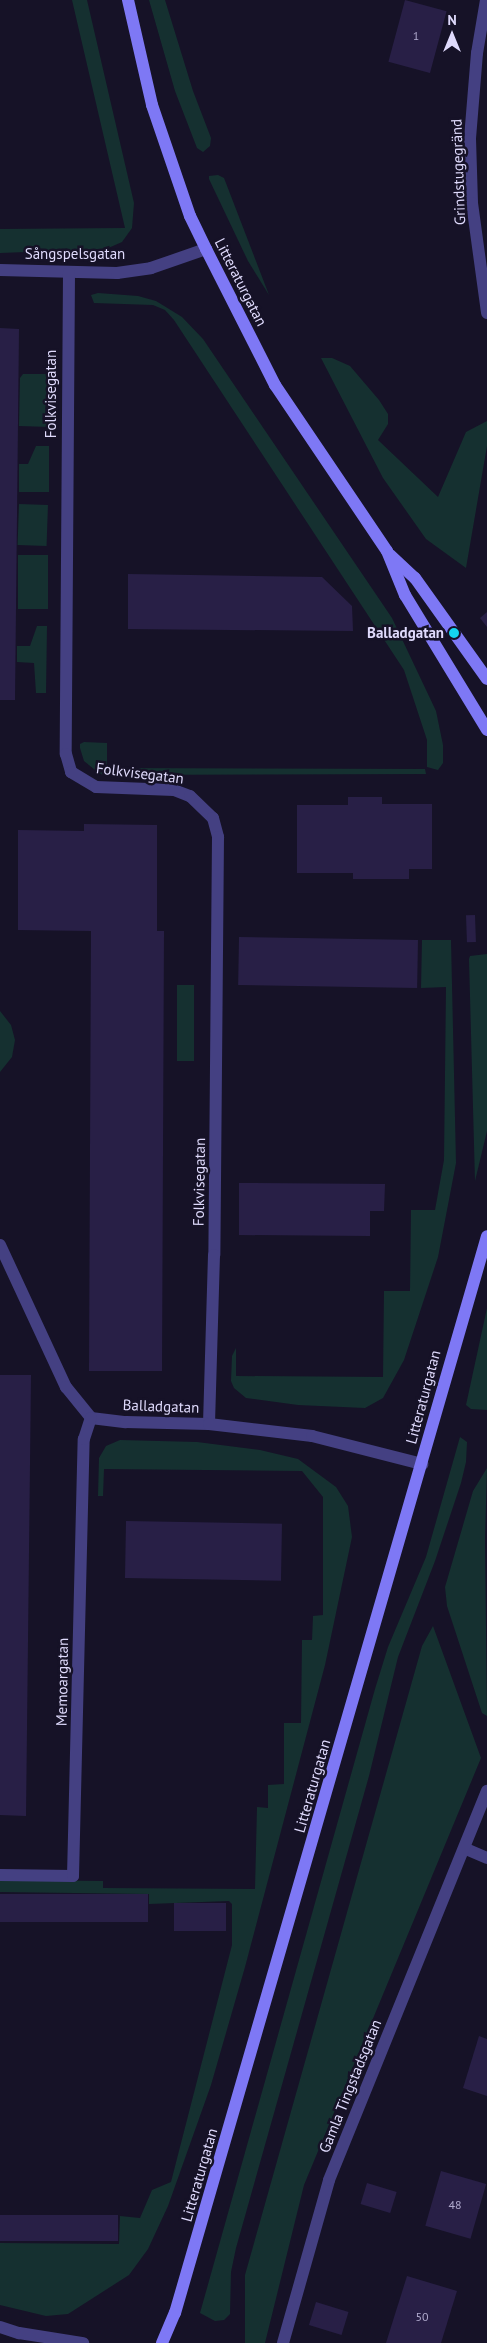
<!DOCTYPE html>
<html>
<head>
<meta charset="utf-8">
<style>
	body { margin:0 }
	#map { position:relative; width:487px; height:2343px; overflow:hidden; background:#161227; font-family:"PT Sans",sans-serif }
	div>[style] { position:absolute }
	[style*='--x'] { left:calc(var(--x)*1px); top:calc(var(--y)*1px); width:calc(var(--w)*1px); rotate:calc(var(--a)*1deg) }
	.green>* { inset:0; background:#153030; transform-origin:0 0 }
	.building>* { inset:0; background:#281f46; transform-origin:0 0 }
	.street>* { height:12px; margin:-6px; padding:0 6px; transform-origin:6px; border-radius:6px; background:#444082 }
	.secondary>* { height:12px; margin:-6px; padding:0 6px; transform-origin:6px; border-radius:6px; background:#7e78f5 }
	.dots>* { width:14px; height:14px; translate:-50% -50%; box-sizing:border-box; border:2px solid #161227; border-radius:50% }
	span { translate:-50% -50%; white-space:nowrap; text-align:center; line-height:1.15; -webkit-text-stroke:5px #161227; paint-order:stroke }
	.number-label { font-size:12px; color:#b1abce }
	.number-label span { -webkit-text-stroke-width:0 }
	.street-label { font-size:15px; color:#dfdafc }
	.poi-label { font-size:15px; color:#dfdafc; font-weight:700 }
	.right { translate:-100% -50%; text-align:right }
	.north { position:absolute; left:427px; top:10px; width:50px; height:50px; -webkit-text-stroke:4px #161227; paint-order:stroke; rotate:0deg; font-size:14px; font-weight:700; line-height:20px; text-align:center; color:#dfdafc }
	.north::after { content:''; display:block; margin:auto; width:18px; height:22px; background:#dfdafc; clip-path:polygon(50% 0,100% 100%,50% 72%,0 100%) }
</style>
</head>
<body>
<div id="map">
	<div class="green">
		<div style="clip-path:polygon(72px 0,87px 0,134px 203px,132px 228px,122px 242px,106px 249px,0 253px,0 229px,125px 228px)"></div>
		<div style="clip-path:polygon(149px 0,165px 0,193px 91px,211px 138px,210px 146px,203px 152px,197px 148px,175px 91px)"></div>
		<div style="clip-path:polygon(218px 175px,224px 178px,269px 295px,248px 261px,209px 179px,209px 176px)"></div>
		<div style="clip-path:polygon(98px 293px,138px 296px,156px 301px,182px 317px,203px 339px,392px 618px,436px 711px,443px 745px,443px 763px,438px 770px,427px 767px,427px 740px,404px 670px,174px 320px,165px 310px,153px 305px,94px 303px,91px 295px)"></div>
		<div style="clip-path:polygon(321px 358px,332px 358px,350px 366px,379px 400px,388px 414px,388px 424px,378px 440px,438px 497px,466px 432px,487px 421px,487px 446px,466px 568px,426px 539px,383px 478px)"></div>
		<div style="clip-path:polygon(23px 374px,51px 374px,50px 427px,19px 426px,20px 378px)"></div>
		<div style="clip-path:polygon(36px 446px,49px 446px,49px 492px,19px 492px,19px 464px,28px 464px)"></div>
		<div style="left:19px;top:504px;width:29px;height:41px;rotate:2deg"></div>
		<div style="left:18px;top:555px;width:30px;height:54px"></div>
		<div style="clip-path:polygon(37px 626px,47px 626px,46px 693px,36px 693px,34px 663px,17px 662px,17px 646px,30px 646px)"></div>
		<div style="clip-path:polygon(84px 742px,107px 743px,107px 768px,425px 769px,426px 774px,107px 775px,100px 774px,84px 761px,80px 748px,80px 744px)"></div>
		<div style="clip-path:polygon(422px 940px,451px 940px,456px 1163px,438px 1257px,404px 1360px,383px 1398px,365px 1408px,298px 1405px,246px 1398px,234px 1388px,231px 1381px,232px 1356px,236px 1348px,236px 1376px,383px 1377px,384px 1291px,410px 1291px,411px 1210px,435px 1210px,444px 1160px,446px 987px,421px 988px)"></div>
		<div style="clip-path:polygon(487px 954px,487px 1131px,475px 1181px,469px 959px,470px 956px)"></div>
		<div style="left:177px;top:985px;width:17px;height:76px"></div>
		<div style="clip-path:polygon(0 1011px,11px 1025px,15px 1040px,12px 1057px,0 1072px)"></div>
		<div style="clip-path:polygon(487px 1308px,487px 1410px,471px 1409px,466px 1405px)"></div>
		<div style="clip-path:polygon(460px 1437px,467px 1442px,466px 1462px,461px 1483px,435px 1561px,398px 1657px,369px 1776px,236px 2248px,231px 2272px,230px 2314px,224px 2320px,215px 2321px,200px 2313px,375px 1689px,388px 1647px,426px 1557px)"></div>
		<div style="clip-path:polygon(120px 1440px,197px 1442px,260px 1450px,298px 1459px,336px 1487px,348px 1506px,352px 1537px,325px 1665px,245px 1967px,211px 2085px,168px 2206px,148px 2249px,129px 2275px,68px 2314px,46px 2316px,0 2305px,0 2243px,119px 2244px,120px 2216px,140px 2218px,152px 2190px,171px 2182px,232px 1945px,232px 1904px,229px 1901px,149px 1904px,149px 1894px,0 1892px,0 1880px,103px 1881px,103px 1888px,255px 1889px,257px 1807px,268px 1808px,268px 1785px,284px 1784px,284px 1723px,301px 1723px,302px 1640px,312px 1640px,313px 1616px,323px 1615px,323px 1497px,302px 1471px,104px 1469px,103px 1496px,98px 1496px,99px 1458px,106px 1446px)"></div>
		<div style="clip-path:polygon(487px 1468px,485px 1540px,487px 1716px,482px 1713px,447px 1606px,445px 1587px,473px 1491px)"></div>
		<div style="clip-path:polygon(433px 1626px,481px 1758px,304px 2185px,265px 2343px,245px 2343px,245px 2275px,422px 1646px)"></div>
	</div>
	<div class="building">
		<div style="left:405px;top:0;width:43px;height:64px;rotate:15deg"></div>
		<div style="clip-path:polygon(0 328px,19px 329px,15px 700px,0 700px)"></div>
		<div style="clip-path:polygon(128px 574px,322px 577px,352px 606px,353px 631px,128px 629px)"></div>
		<div style="clip-path:polygon(487px 612px,487px 627px,480px 618px)"></div>
		<div style="clip-path:polygon(348px 797px,382px 797px,382px 804px,432px 804px,432px 869px,409px 869px,409px 879px,353px 879px,353px 873px,297px 873px,297px 805px,348px 805px)"></div>
		<div style="clip-path:polygon(84px 824px,157px 825px,157px 931px,164px 931px,162px 1371px,89px 1371px,91px 931px,18px 930px,18px 830px,84px 831px)"></div>
		<div style="left:475px;top:915px;width:27px;height:9px;rotate:88deg"></div>
		<div style="left:239px;top:937px;width:179px;height:48px;rotate:1deg"></div>
		<div style="clip-path:polygon(239px 1183px,385px 1184px,384px 1211px,370px 1211px,370px 1236px,239px 1235px)"></div>
		<div style="clip-path:polygon(0 1375px,31px 1375px,26px 1816px,0 1815px)"></div>
		<div style="left:126px;top:1521px;width:156px;height:57px;rotate:1deg"></div>
		<div style="left:0;top:1894px;width:148px;height:28px"></div>
		<div style="left:174px;top:1903px;width:52px;height:28px"></div>
		<div style="clip-path:polygon(479px 2036px,487px 2039px,487px 2096px,463px 2088px)"></div>
		<div style="left:441px;top:2171px;width:47px;height:57px;rotate:16deg"></div>
		<div style="left:367px;top:2183px;width:31px;height:22px;rotate:17deg"></div>
		<div style="left:0;top:2215px;width:118px;height:26px"></div>
		<div style="clip-path:polygon(407px 2276px,457px 2291px,441px 2343px,386px 2343px)"></div>
		<div style="left:316px;top:2302px;width:34px;height:24px;rotate:17deg"></div>
	</div>
	<div class="street">
		<div style="--x:486;--y:0;--w:54;--a:99.6"></div>
		<div style="--x:477;--y:53;--w:86;--a:94.7"></div>
		<div style="--x:470;--y:139;--w:64;--a:88.2"></div>
		<div style="--x:472;--y:203;--w:111;--a:82.2"></div>
		<div style="--x:0;--y:270;--w:117;--a:1.5"></div>
		<div style="--x:117;--y:273;--w:34;--a:-8"></div>
		<div style="--x:151;--y:268;--w:58;--a:-19.1"></div>
		<div style="--x:69;--y:273;--w:481;--a:90.4"></div>
		<div style="--x:66;--y:754;--w:19;--a:74"></div>
		<div style="--x:71;--y:772;--w:29;--a:31"></div>
		<div style="--x:96;--y:787;--w:78;--a:2.2"></div>
		<div style="--x:174;--y:790;--w:17;--a:21"></div>
		<div style="--x:190;--y:796;--w:32;--a:44"></div>
		<div style="--x:213;--y:818;--w:20;--a:75"></div>
		<div style="--x:218;--y:837;--w:418;--a:90.5"></div>
		<div style="--x:214;--y:1255;--w:169;--a:91.7"></div>
		<div style="--x:0;--y:1245;--w:157;--a:65.1"></div>
		<div style="--x:66;--y:1387;--w:40;--a:51"></div>
		<div style="--x:91;--y:1418;--w:35;--a:7"></div>
		<div style="--x:126;--y:1422;--w:83;--a:1.4"></div>
		<div style="--x:209;--y:1424;--w:104;--a:6.6"></div>
		<div style="--x:312;--y:1436;--w:114;--a:14.3"></div>
		<div style="--x:466;--y:1849;--w:23;--a:23"></div>
		<div style="--x:0;--y:1875;--w:73;--a:0.8"></div>
		<div style="--x:73;--y:1876;--w:437;--a:-88.6"></div>
		<div style="--x:84;--y:1439;--w:22;--a:-72"></div>
		<div style="--x:0;--y:2327;--w:20;--a:18"></div>
		<div style="--x:19;--y:2333;--w:65;--a:8.9"></div>
		<div style="--x:283;--y:2343;--w:169;--a:-74.2"></div>
		<div style="--x:329;--y:2180;--w:420;--a:-67.9"></div>
	</div>
	<div class="secondary">
		<div style="--x:128;--y:0;--w:108;--a:77.1"></div>
		<div style="--x:152;--y:105;--w:117;--a:71.1"></div>
		<div style="--x:190;--y:216;--w:37;--a:64"></div>
		<div style="--x:206;--y:249;--w:153;--a:63.1"></div>
		<div style="--x:275;--y:385;--w:200;--a:56"></div>
		<div style="--x:387;--y:551;--w:48;--a:67.8"></div>
		<div style="--x:405;--y:595;--w:158;--a:58.7"></div>
		<div style="--x:390;--y:555;--w:34;--a:43"></div>
		<div style="--x:415;--y:578;--w:124;--a:54.5"></div>
		<div style="--x:162;--y:2343;--w:33;--a:-67"></div>
		<div style="--x:175;--y:2313;--w:1121;--a:-73.84"></div>
	</div>
	<div class="dots">
		<div style="left:454px;top:633px;background:#14d4ee"></div>
	</div>
	<div class="number-label">
		<span style="left:416px;top:36px">1</span>
		<span style="left:455px;top:2205px">48</span>
		<span style="left:422px;top:2317px">50</span>
	</div>
	<div class="street-label">
		<span style="left:458px;top:172px;rotate:-92deg">Grindstugegränd</span>
		<span style="left:75px;top:254px">Sångspelsgatan</span>
		<span style="left:241px;top:282px;rotate:63deg">Litteraturgatan</span>
		<span style="left:51px;top:394px;rotate:-90deg">Folkvisegatan</span>
		<span style="left:140px;top:773px;rotate:7deg">Folkvisegatan</span>
		<span style="left:199px;top:1182px;rotate:-89deg">Folkvisegatan</span>
		<span style="left:423px;top:1397px;rotate:-75deg">Litteraturgatan</span>
		<span style="left:161px;top:1406px;rotate:2deg">Balladgatan</span>
		<span style="left:62px;top:1682px;rotate:-89deg">Memoargatan</span>
		<span style="left:312px;top:1786px;rotate:-74deg">Litteraturgatan</span>
		<span style="left:350px;top:2086px;rotate:-68deg">Gamla Tingstadsgatan</span>
		<span style="left:199px;top:2175px;rotate:-74deg">Litteraturgatan</span>
	</div>
	<div class="poi-label">
		<span class="right" style="left:444px;top:633px">Balladgatan</span>
	</div>
	<div class="north">N</div>
</div>
</body>
</html>
